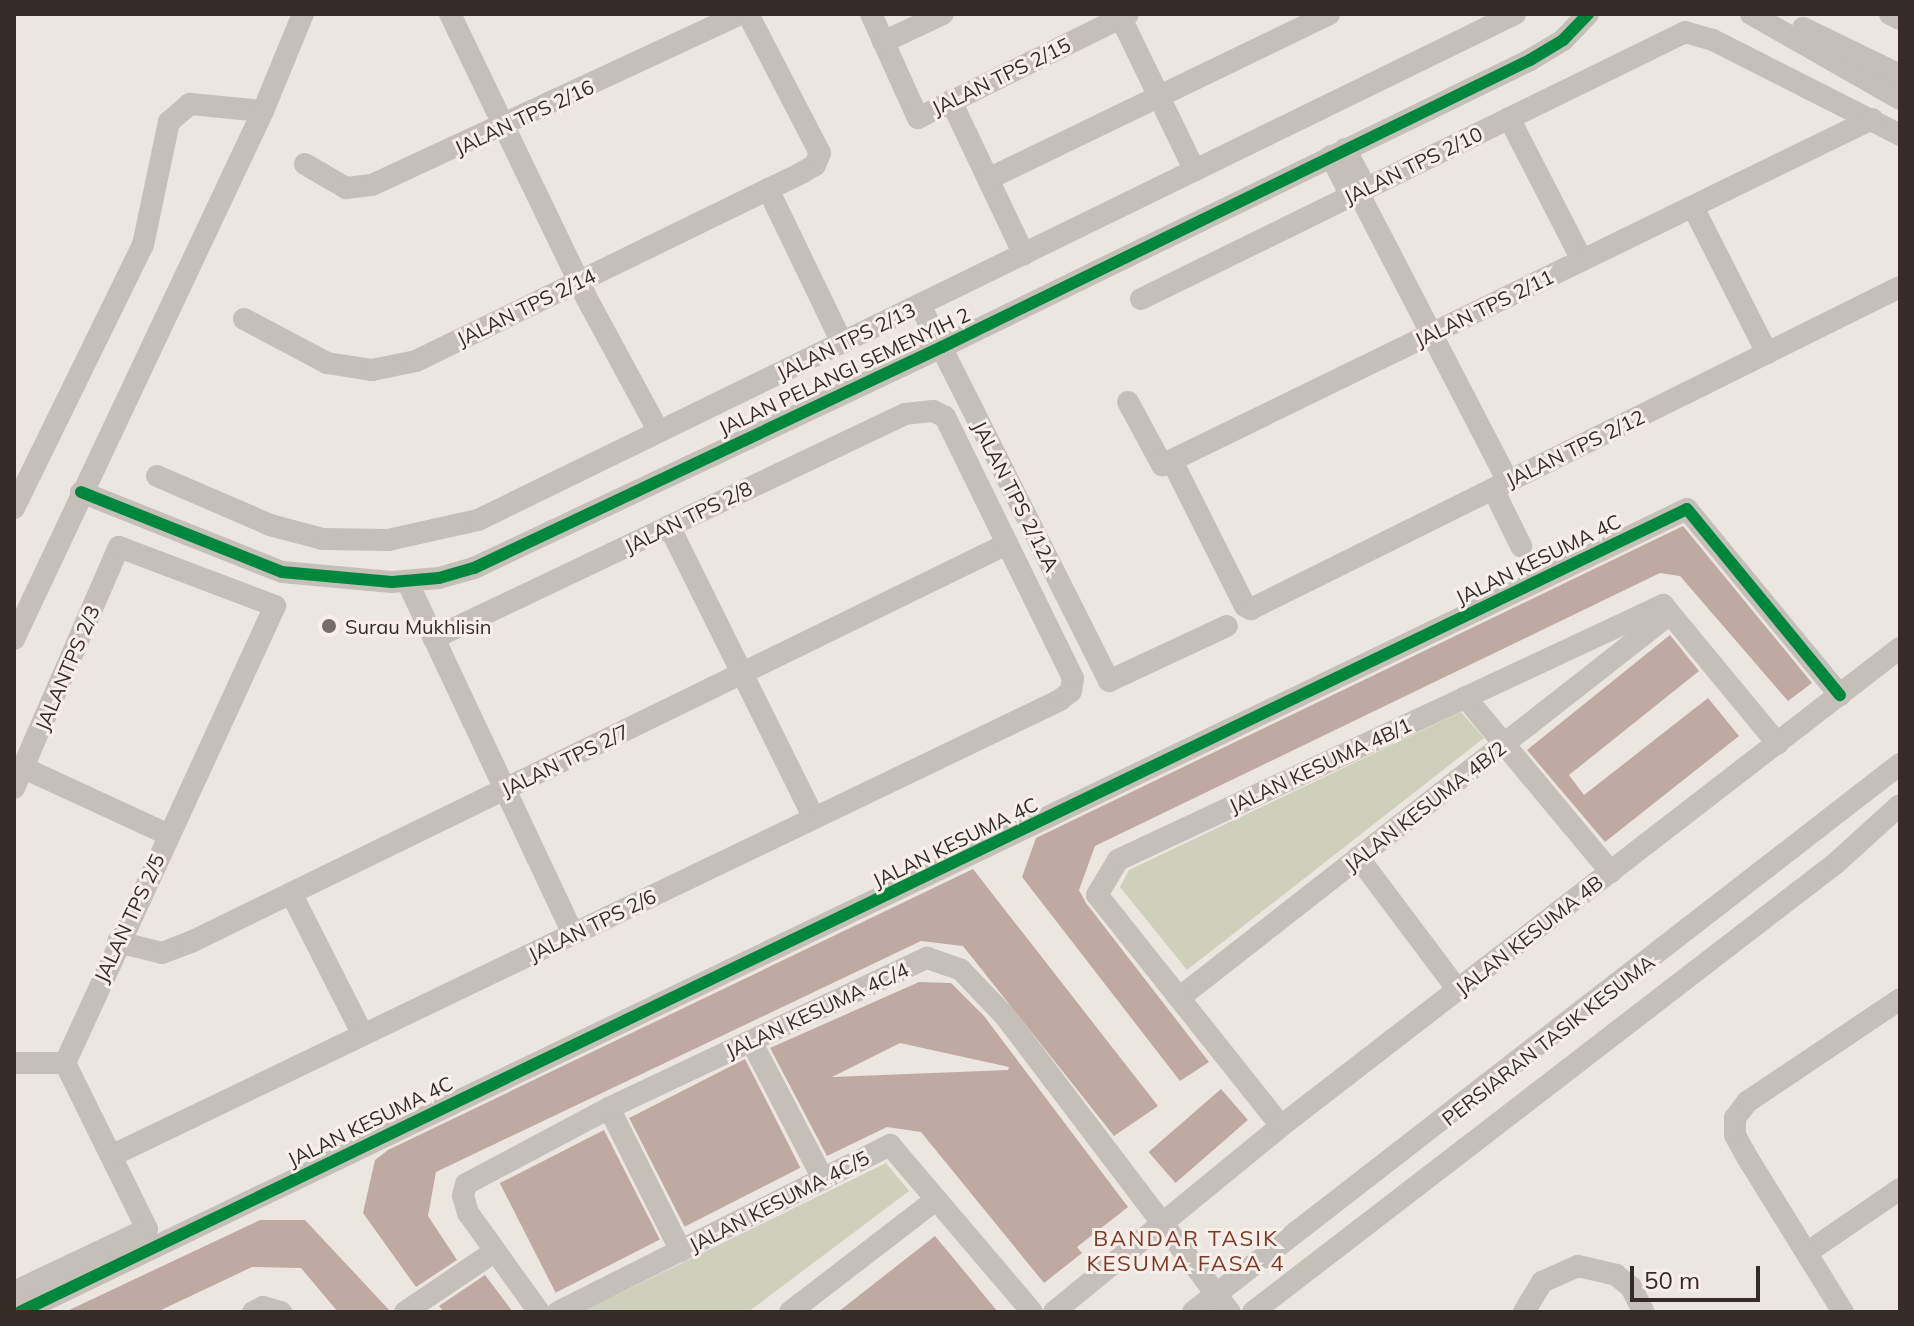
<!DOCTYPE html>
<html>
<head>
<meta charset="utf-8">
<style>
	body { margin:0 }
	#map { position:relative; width:1914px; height:1326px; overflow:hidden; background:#ece6e0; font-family:Mulish,sans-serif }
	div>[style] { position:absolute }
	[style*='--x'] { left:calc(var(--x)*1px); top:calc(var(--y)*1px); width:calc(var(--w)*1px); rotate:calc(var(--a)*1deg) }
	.green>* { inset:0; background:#ced0bb }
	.building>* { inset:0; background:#beaaa3; transform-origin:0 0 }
	.minor>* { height:22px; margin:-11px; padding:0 11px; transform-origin:11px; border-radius:11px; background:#c5bfba }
	.cycleway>* { height:12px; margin:-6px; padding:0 6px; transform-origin:6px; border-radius:6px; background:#00873e }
	.dots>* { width:22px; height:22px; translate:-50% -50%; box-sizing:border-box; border:4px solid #f8f0e8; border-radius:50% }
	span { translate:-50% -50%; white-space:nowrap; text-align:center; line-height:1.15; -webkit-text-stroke:6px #f8f0e8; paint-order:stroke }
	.street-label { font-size:20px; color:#352c28 }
	.poi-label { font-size:20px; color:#352c28 }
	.left { translate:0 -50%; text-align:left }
	.neighbourhood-label { font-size:22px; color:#7f3827; letter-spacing:2px }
	.frame { position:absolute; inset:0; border:16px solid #352c28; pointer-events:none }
	.scale { position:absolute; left:1630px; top:1266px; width:130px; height:36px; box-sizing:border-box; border:4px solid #352c28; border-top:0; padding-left:10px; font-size:24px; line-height:28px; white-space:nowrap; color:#352c28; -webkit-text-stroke:6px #f8f0e8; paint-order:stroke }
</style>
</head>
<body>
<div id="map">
	<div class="green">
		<div style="clip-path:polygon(1461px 712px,1484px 738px,1187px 970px,1120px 887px,1129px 870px)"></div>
		<div style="clip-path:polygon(886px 1163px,909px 1191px,748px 1312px,582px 1312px)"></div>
	</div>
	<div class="building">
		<div style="clip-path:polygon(1683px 526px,1812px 683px,1788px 701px,1680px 576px,1660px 573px,1095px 846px,1079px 890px,1086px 903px,1209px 1062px,1180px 1081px,1022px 877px,1036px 838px)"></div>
		<div style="clip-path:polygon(1670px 635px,1699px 671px,1569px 775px,1584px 795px,1708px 698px,1739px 736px,1605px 842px,1527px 750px)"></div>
		<div style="clip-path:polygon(973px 869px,1158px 1106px,1114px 1136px,963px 946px,921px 941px,436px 1172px,428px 1216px,457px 1260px,416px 1287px,363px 1213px,375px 1160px,388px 1150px)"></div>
		<div style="clip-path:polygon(evenodd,919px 982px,951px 983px,984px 1016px,1128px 1207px,1077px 1247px,1082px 1253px,1044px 1283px,921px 1132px,887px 1127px,827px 1156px,770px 1048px,919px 982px,900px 1043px,1009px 1067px,1008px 1070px,832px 1077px,900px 1043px)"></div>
		<div style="left:745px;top:1059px;width:122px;height:130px;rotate:63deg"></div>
		<div style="left:1221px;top:1089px;width:41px;height:96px;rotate:49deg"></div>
		<div style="left:604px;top:1130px;width:123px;height:117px;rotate:63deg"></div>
		<div style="clip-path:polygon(260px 1220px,305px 1220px,391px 1312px,338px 1312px,301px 1268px,252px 1267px,157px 1312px,65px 1312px)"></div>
		<div style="clip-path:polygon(935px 1236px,998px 1312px,838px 1312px)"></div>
		<div style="clip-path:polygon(485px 1275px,513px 1312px,444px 1312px,439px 1306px)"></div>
	</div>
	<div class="minor">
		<div style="--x:450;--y:14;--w:314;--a:64.3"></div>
		<div style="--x:586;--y:297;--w:153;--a:61.6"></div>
		<div style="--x:871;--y:14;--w:114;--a:65.7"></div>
		<div style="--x:918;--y:118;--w:234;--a:-26.3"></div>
		<div style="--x:1119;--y:14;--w:174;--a:64.2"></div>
		<div style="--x:1751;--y:14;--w:172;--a:29.7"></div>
		<div style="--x:1890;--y:14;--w:11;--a:27"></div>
		<div style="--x:1803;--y:28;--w:108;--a:25.9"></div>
		<div style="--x:883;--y:42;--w:66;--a:-25"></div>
		<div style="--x:951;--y:101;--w:170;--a:64.6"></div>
		<div style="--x:1509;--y:118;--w:160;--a:62.8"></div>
		<div style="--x:1345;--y:149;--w:44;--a:61.7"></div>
		<div style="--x:1331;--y:156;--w:45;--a:63.4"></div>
		<div style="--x:305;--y:164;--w:48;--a:30.3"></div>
		<div style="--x:346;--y:188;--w:26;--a:-7"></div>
		<div style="--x:372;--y:185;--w:406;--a:-24.9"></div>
		<div style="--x:988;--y:179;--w:379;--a:-25.8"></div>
		<div style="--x:768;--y:189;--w:171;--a:64.3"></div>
		<div style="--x:1358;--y:192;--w:326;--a:62.6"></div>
		<div style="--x:1693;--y:207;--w:164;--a:63.1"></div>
		<div style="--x:1141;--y:299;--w:606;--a:-26.14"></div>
		<div style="--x:1685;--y:32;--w:29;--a:16"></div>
		<div style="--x:1713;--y:40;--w:210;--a:26.9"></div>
		<div style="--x:920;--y:305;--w:421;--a:63.3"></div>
		<div style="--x:1109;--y:681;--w:130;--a:-25"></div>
		<div style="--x:244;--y:319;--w:94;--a:27.9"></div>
		<div style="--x:327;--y:363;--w:46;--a:8.8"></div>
		<div style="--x:372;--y:370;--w:45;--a:-11.6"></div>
		<div style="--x:416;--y:361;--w:431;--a:-26"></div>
		<div style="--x:803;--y:172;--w:14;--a:-30"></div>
		<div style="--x:815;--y:165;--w:13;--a:-67"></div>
		<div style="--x:820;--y:153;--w:157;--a:-117.4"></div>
		<div style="--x:1128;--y:402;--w:72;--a:61.6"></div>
		<div style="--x:1162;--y:465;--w:790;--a:-25.98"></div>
		<div style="--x:1172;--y:461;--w:162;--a:63.3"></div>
		<div style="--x:1245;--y:606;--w:7;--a:27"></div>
		<div style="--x:1251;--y:609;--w:724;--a:-26.39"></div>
		<div style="--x:157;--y:476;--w:123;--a:23.4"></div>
		<div style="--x:270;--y:525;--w:55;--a:14.8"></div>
		<div style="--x:323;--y:539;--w:65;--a:0.9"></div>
		<div style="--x:388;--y:540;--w:92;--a:-12.5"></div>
		<div style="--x:478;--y:520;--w:1154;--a:-26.01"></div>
		<div style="--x:1493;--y:489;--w:64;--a:63.8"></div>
		<div style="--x:81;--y:492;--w:216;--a:21.7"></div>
		<div style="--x:282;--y:572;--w:110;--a:5.2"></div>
		<div style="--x:392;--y:582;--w:47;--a:-4.9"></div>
		<div style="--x:439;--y:578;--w:36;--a:-16"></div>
		<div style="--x:474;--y:568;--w:518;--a:-25.28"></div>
		<div style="--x:942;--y:347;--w:654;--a:-26.02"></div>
		<div style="--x:1530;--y:60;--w:39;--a:-31"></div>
		<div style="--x:1563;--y:40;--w:36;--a:-46"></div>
		<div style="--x:14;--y:508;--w:293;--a:-63.9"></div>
		<div style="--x:143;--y:245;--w:126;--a:-78.1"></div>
		<div style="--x:169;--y:122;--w:28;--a:-41"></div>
		<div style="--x:190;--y:104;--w:73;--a:5.5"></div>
		<div style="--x:669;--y:526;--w:326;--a:63.6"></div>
		<div style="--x:407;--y:581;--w:390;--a:64.8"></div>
		<div style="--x:14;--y:639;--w:584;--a:-64.75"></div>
		<div style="--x:263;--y:111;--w:105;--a:-67.6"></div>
		<div style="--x:1465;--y:697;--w:228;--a:50.2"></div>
		<div style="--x:24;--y:768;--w:160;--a:24.8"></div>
		<div style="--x:14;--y:788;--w:263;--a:-66.5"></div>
		<div style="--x:119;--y:547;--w:167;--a:20.7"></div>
		<div style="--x:275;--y:606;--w:503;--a:114.68"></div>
		<div style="--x:65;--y:1063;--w:185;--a:63.7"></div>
		<div style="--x:147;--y:1229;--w:147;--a:154.7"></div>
		<div style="--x:1358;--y:857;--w:166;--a:53.1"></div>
		<div style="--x:291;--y:893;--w:159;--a:63.1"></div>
		<div style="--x:118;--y:942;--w:45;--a:14"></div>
		<div style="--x:162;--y:953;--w:31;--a:-21"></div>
		<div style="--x:191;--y:942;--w:908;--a:-26"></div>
		<div style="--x:1179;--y:998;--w:623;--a:-38.03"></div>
		<div style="--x:751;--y:1041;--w:156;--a:62.4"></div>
		<div style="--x:14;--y:1063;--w:51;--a:0"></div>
		<div style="--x:609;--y:1108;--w:160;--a:63.3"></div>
		<div style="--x:1281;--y:1126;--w:295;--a:-128.5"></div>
		<div style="--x:1097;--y:895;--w:41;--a:-59"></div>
		<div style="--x:1118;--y:860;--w:602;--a:-25.07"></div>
		<div style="--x:1663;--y:605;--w:180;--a:50.4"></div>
		<div style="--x:111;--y:1156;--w:1053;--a:-25.66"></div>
		<div style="--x:1060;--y:700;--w:14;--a:-39"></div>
		<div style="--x:1071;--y:691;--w:13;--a:-81"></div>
		<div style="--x:1073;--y:678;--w:291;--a:-116.1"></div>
		<div style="--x:945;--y:417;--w:13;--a:-153"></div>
		<div style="--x:933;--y:411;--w:28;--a:174"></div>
		<div style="--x:905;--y:414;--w:522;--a:154.56"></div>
		<div style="--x:1808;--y:1252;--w:112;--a:-34.4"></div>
		<div style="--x:20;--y:1312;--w:1850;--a:-25.72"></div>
		<div style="--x:1687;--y:509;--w:241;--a:50.6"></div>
		<div style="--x:253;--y:1312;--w:11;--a:-27"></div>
		<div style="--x:263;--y:1307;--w:19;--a:16"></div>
		<div style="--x:405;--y:1312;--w:107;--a:-34"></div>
		<div style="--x:539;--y:1312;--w:122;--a:-125.6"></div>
		<div style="--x:468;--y:1213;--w:18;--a:-106"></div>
		<div style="--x:463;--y:1196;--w:12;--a:-76"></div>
		<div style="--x:466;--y:1184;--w:162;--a:-28"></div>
		<div style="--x:609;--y:1108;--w:352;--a:-25.3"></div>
		<div style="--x:927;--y:958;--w:36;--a:19"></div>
		<div style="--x:961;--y:970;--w:64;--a:46.3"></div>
		<div style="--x:1005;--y:1016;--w:372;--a:52.8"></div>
		<div style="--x:558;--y:1312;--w:372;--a:-26.7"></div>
		<div style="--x:890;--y:1145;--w:219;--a:49.6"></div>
		<div style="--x:790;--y:1312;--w:182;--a:-37.6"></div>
		<div style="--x:1054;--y:1312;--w:293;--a:-39.3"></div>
		<div style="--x:1281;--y:1126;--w:782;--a:-37.68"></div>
		<div style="--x:1193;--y:1312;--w:895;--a:-37.78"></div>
		<div style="--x:1253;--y:1312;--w:736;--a:-37.6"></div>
		<div style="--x:1836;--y:863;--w:86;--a:-42.2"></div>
		<div style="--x:1524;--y:1312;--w:35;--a:-59"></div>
		<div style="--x:1542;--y:1282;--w:39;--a:-24"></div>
		<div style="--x:1578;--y:1266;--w:39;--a:13"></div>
		<div style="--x:1616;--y:1275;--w:19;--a:39"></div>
		<div style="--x:1631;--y:1287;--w:28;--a:63"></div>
		<div style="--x:1843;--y:1312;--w:182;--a:-121.8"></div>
		<div style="--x:1747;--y:1157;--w:25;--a:-119"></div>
		<div style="--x:1735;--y:1135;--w:17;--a:-90"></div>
		<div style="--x:1735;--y:1118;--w:20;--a:-53"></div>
		<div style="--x:1747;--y:1102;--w:184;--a:-33.9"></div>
	</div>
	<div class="cycleway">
		<div style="--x:81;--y:492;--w:216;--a:21.7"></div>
		<div style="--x:282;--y:572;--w:110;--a:5.2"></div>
		<div style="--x:392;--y:582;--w:47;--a:-4.9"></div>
		<div style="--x:439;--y:578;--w:36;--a:-16"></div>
		<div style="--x:474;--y:568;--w:518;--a:-25.28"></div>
		<div style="--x:942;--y:347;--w:654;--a:-26.02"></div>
		<div style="--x:1530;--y:60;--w:39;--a:-31"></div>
		<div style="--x:1563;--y:40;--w:36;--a:-46"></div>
		<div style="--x:20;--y:1312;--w:1850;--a:-25.72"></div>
		<div style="--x:1687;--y:509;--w:241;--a:50.6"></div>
	</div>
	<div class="dots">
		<div style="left:329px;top:626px;background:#756d68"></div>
	</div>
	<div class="street-label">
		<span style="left:1001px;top:76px;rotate:-26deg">JALAN TPS 2/15</span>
		<span style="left:524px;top:117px;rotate:-25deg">JALAN TPS 2/16</span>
		<span style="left:1413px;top:165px;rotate:-26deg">JALAN TPS 2/10</span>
		<span style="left:526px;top:307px;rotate:-26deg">JALAN TPS 2/14</span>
		<span style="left:1484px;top:308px;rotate:-26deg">JALAN TPS 2/11</span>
		<span style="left:846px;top:341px;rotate:-26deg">JALAN TPS 2/13</span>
		<span style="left:844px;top:371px;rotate:-25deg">JALAN PELANGI SEMENYIH 2</span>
		<span style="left:1575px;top:448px;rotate:-26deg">JALAN TPS 2/12</span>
		<span style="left:1016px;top:496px;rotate:63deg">JALAN TPS 2/12A</span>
		<span style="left:688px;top:517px;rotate:-26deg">JALAN TPS 2/8</span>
		<span style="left:1538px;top:559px;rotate:-26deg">JALAN KESUMA 4C</span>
		<span style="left:67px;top:668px;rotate:-67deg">JALANTPS 2/3</span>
		<span style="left:565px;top:760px;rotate:-26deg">JALAN TPS 2/7</span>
		<span style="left:1320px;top:765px;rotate:-25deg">JALAN KESUMA 4B/1</span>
		<span style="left:1425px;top:806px;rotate:-38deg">JALAN KESUMA 4B/2</span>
		<span style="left:955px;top:842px;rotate:-26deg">JALAN KESUMA 4C</span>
		<span style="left:129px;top:918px;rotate:-65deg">JALAN TPS 2/5</span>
		<span style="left:592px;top:925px;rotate:-26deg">JALAN TPS 2/6</span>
		<span style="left:1529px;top:935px;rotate:-38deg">JALAN KESUMA 4B</span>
		<span style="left:817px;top:1010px;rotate:-25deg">JALAN KESUMA 4C/4</span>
		<span style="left:1548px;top:1040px;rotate:-38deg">PERSIARAN TASIK KESUMA</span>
		<span style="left:370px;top:1121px;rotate:-26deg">JALAN KESUMA 4C</span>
		<span style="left:779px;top:1201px;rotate:-27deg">JALAN KESUMA 4C/5</span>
	</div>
	<div class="poi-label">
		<span class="left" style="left:345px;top:626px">Surau Mukhlisin</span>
	</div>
	<div class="neighbourhood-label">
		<span style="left:1186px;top:1251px">BANDAR TASIK<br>KESUMA FASA 4</span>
	</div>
	<div class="frame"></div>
	<div class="scale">50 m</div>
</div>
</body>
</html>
